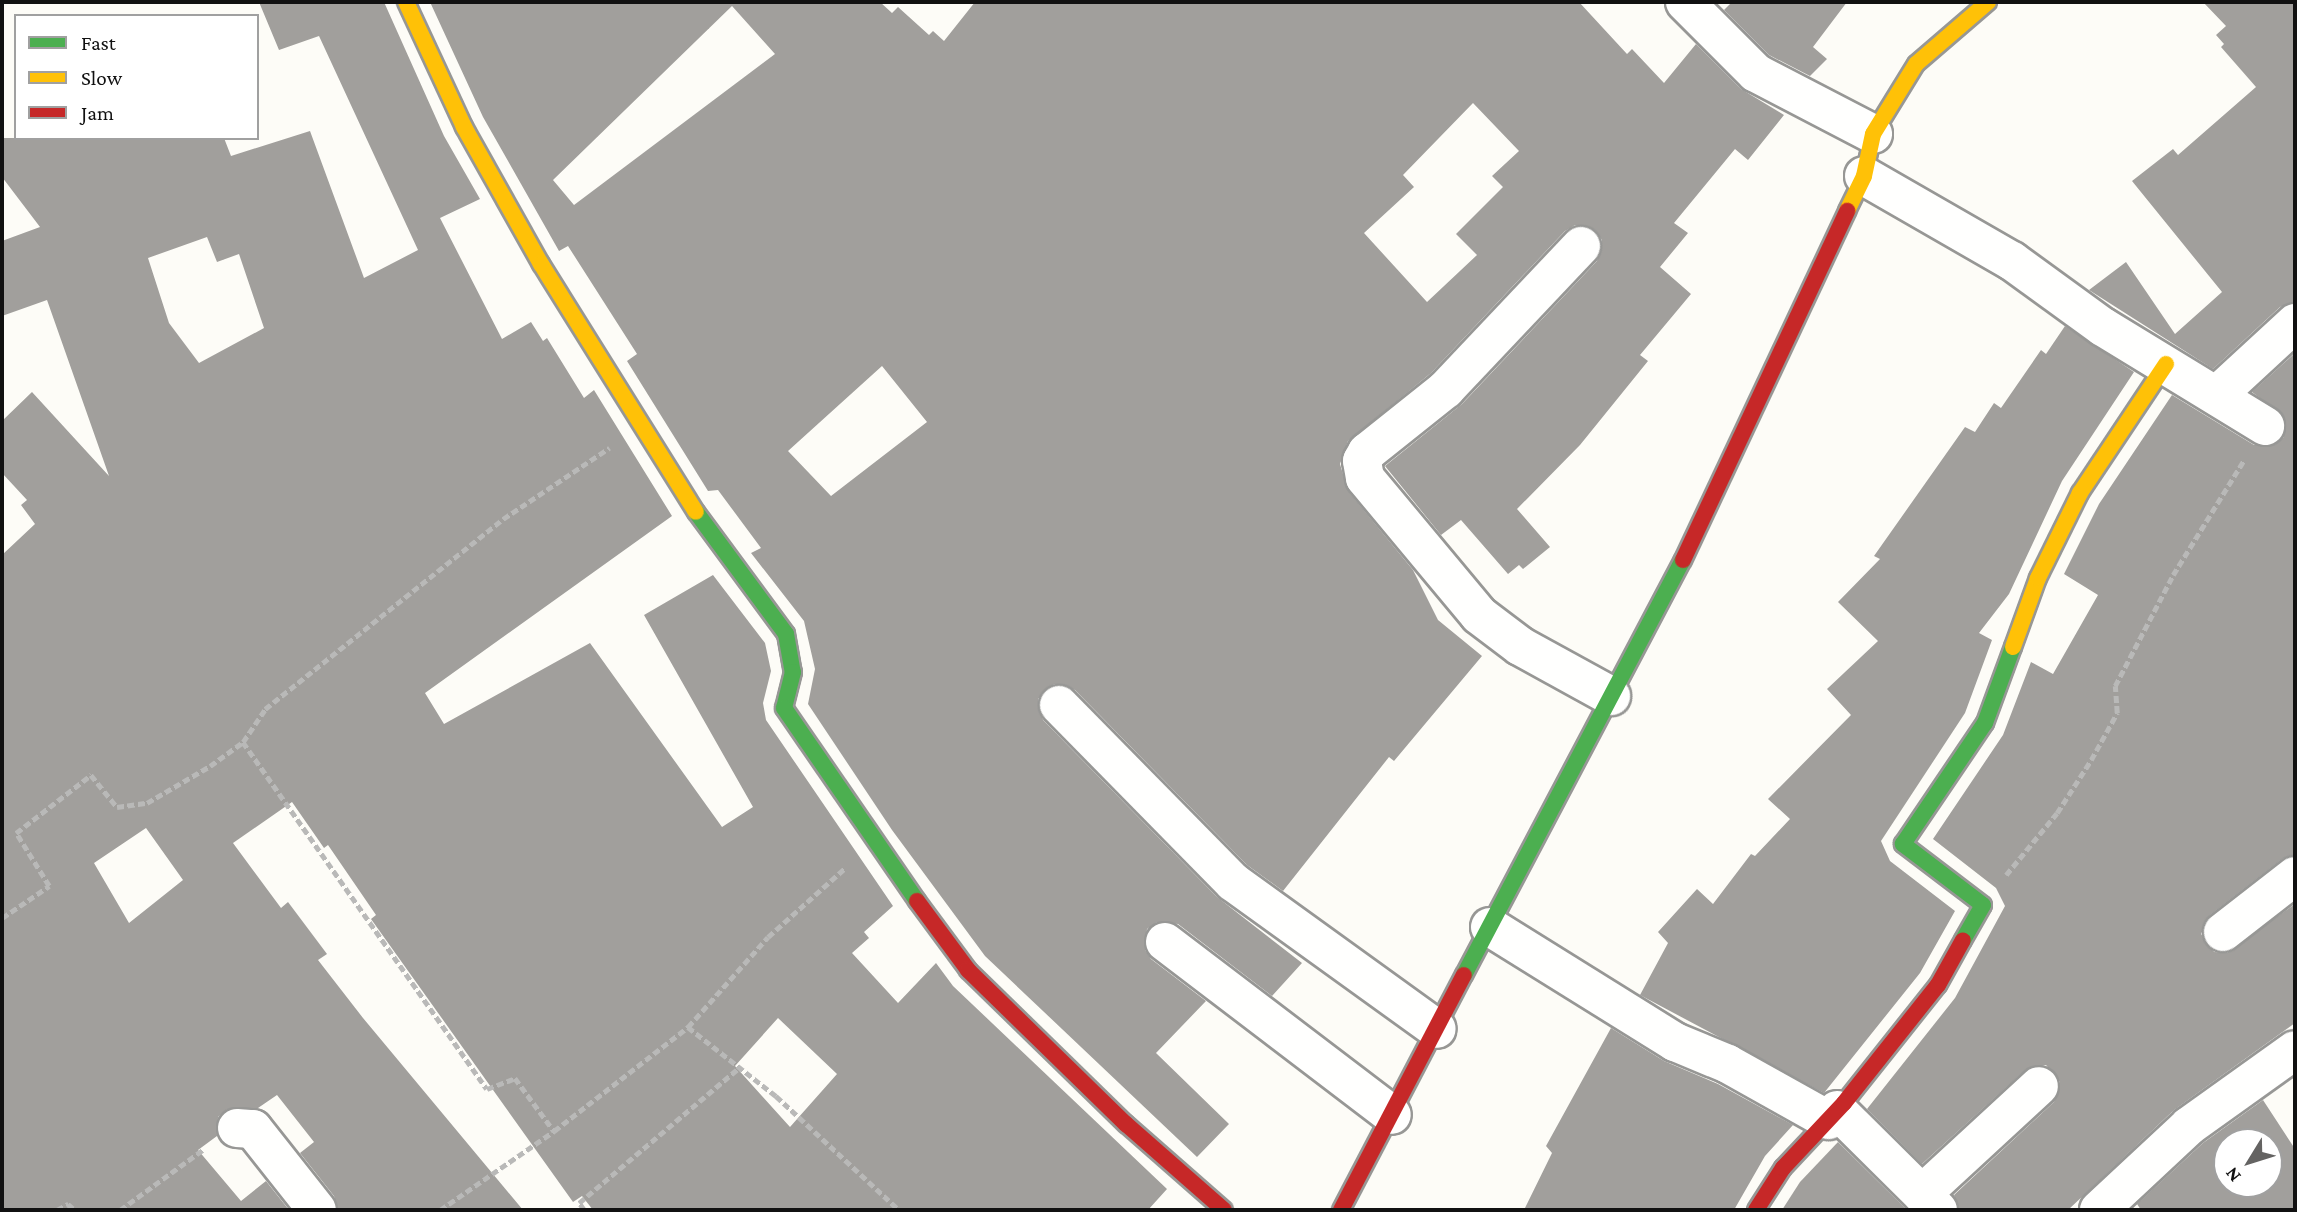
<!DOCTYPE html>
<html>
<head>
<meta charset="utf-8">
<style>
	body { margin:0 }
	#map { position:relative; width:2297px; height:1212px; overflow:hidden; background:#fdfcf7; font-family:"Crimson Pro",serif }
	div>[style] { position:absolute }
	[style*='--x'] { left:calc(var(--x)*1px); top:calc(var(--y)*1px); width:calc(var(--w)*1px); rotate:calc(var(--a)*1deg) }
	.building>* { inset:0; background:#a19f9c }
	.path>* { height:4.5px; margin-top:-2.25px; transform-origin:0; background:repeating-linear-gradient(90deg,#b9b9b8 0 7px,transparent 0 10.5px) }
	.roads { filter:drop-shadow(2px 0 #979795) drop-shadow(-2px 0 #979795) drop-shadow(0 2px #979795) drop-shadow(0 -2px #979795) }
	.street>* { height:38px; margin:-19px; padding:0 19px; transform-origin:19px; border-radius:19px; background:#fffffe }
	.fast>* { height:16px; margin:-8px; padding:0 8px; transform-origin:8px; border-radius:8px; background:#4caf50 }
	.slow>* { height:16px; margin:-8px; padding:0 8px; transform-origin:8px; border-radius:8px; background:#ffc107 }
	.jam>* { height:16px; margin:-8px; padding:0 8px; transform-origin:8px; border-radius:8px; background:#c62828 }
	span { translate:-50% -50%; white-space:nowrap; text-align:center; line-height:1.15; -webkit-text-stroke:7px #fff; paint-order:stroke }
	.frame { position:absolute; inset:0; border:4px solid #111; pointer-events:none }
	.legend { position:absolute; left:14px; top:14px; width:245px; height:126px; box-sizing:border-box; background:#fff; border:2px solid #a0a0a0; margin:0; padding:9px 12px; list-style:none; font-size:21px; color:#111 }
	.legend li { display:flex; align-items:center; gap:14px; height:35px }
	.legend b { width:35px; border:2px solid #a0a0a0 }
	.north { position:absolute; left:2213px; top:1128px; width:70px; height:70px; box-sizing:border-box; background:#fff; border:2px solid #a0a0a0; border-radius:50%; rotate:232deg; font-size:19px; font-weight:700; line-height:28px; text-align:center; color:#111 }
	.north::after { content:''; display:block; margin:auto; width:24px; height:32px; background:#646362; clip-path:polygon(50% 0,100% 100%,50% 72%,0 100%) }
</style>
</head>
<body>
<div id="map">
	<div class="building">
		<div style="clip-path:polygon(evenodd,259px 2px,384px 2px,444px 136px,480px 199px,440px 218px,502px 339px,531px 322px,543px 341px,547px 338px,584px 398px,594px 390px,672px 516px,425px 693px,444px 724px,590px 643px,722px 827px,753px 807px,644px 615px,713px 575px,765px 643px,771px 671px,763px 703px,766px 720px,893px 906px,864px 932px,869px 938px,852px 953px,898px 1003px,936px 963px,953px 986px,1167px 1189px,1148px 1210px,593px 1210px,582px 1196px,573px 1202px,371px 919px,376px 915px,328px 845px,324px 848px,292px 802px,233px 843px,281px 908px,288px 902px,327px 954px,318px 960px,363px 1018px,523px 1210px,338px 1210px,334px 1196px,300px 1153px,314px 1142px,277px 1095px,258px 1108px,227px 1109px,218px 1117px,217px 1136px,198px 1150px,241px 1201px,266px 1181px,289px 1210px,2px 1210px,2px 555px,35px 524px,21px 505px,27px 500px,2px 473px,2px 421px,32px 392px,109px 476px,47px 300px,2px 316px,2px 241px,40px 227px,2px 177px,2px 138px,224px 138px,231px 156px,310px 131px,364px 278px,418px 250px,319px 36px,279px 50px,259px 2px,207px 237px,217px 262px,239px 254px,264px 328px,199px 363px,169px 323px,148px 258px,207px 237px,259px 2px,146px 828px,183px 880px,129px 923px,94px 863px,146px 828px,259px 2px,778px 1018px,837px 1074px,790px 1127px,735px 1066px,778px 1018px)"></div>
		<div style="clip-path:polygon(evenodd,430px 2px,880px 2px,892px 13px,898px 7px,929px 35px,933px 31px,944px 41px,975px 2px,1579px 2px,1627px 54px,1632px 49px,1664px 83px,1696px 44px,1741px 89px,1784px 115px,1748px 160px,1735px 149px,1674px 223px,1688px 233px,1660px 267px,1691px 294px,1640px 355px,1648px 361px,1580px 445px,1517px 509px,1550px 547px,1523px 569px,1519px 565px,1508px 574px,1461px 520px,1441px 535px,1385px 466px,1462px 404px,1597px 261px,1602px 240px,1595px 230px,1575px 225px,1565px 231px,1431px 373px,1348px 441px,1340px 464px,1348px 491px,1413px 570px,1438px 620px,1482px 656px,1394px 761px,1389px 757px,1283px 891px,1247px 865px,1075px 690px,1054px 684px,1038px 699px,1043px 720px,1217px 897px,1302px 963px,1272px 996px,1178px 924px,1157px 922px,1147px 929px,1145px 950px,1151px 959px,1206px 1001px,1156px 1053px,1229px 1124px,1197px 1157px,985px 956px,892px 830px,808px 704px,815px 669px,804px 621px,751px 553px,761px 548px,718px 490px,708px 491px,627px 361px,637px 354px,568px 246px,559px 251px,483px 117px,430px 2px,732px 6px,775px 54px,574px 205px,553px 180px,732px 6px,430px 2px,1473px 103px,1519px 151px,1492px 176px,1503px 187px,1456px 234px,1477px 255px,1427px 302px,1364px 233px,1414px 187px,1403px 175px,1473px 103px,430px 2px,882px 366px,927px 422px,831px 496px,788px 451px,882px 366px)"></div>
		<div style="clip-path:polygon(1732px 2px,1847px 2px,1813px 47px,1827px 59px,1810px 76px,1769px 55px,1724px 10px)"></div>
		<div style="clip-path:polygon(2203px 2px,2295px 2px,2295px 302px,2280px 307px,2213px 369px,2089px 290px,2126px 262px,2175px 334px,2222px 292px,2132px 181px,2173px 149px,2178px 155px,2256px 87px,2221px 47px,2224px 44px,2216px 35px,2226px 26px)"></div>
		<div style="clip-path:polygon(2065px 326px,2134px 372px,2062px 481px,2009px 594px,1979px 633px,1992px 640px,1965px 713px,1881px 841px,1890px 861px,1955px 911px,1920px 973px,1824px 1093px,1640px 995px,1668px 943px,1658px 932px,1697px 889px,1713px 904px,1751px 854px,1755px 856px,1790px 819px,1768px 799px,1851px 715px,1827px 689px,1878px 641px,1838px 602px,1880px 559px,1874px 556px,1965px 427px,1975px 432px,1994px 403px,2001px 408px,2041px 350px,2046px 354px)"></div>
		<div style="clip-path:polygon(2295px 353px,2295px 855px,2282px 859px,2210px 915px,2201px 934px,2214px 952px,2227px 953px,2295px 904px,2295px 1023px,2174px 1110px,2068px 1210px,1959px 1210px,1954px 1195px,2054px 1102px,2060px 1082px,2046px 1065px,2025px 1070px,1922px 1164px,1867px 1109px,1955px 998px,2005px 906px,1996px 888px,1933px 839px,2003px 735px,2031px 662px,2053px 674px,2098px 595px,2064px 574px,2099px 504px,2172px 395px,2254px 445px,2275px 445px,2284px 437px,2284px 416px,2252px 392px)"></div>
		<div style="clip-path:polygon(1611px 1028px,1664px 1061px,1718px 1084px,1793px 1125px,1765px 1156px,1734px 1210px,1524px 1210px,1552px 1153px,1546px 1146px)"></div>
		<div style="clip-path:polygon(evenodd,2263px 1100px,2295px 1149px,2295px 1210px,2141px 1210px,2137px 1204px,2203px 1143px,2263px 1100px,2227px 1142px,2269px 1142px,2269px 1184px,2227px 1184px,2227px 1142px)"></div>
		<div style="clip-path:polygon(1838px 1142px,1907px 1210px,1782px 1210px,1800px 1182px)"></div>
	</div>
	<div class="path">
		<div style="--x:243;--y:742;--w:424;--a:54.9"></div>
		<div style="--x:487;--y:1089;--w:30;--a:-21"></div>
		<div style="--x:515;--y:1078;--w:66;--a:53.7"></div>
		<div style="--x:554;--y:1131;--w:170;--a:-37.8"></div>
		<div style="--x:688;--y:1027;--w:120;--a:-48.4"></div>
		<div style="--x:768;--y:937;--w:102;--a:-41.8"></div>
		<div style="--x:2006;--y:875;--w:80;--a:-50.6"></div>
		<div style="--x:2057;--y:813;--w:63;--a:-57.3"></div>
		<div style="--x:2091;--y:760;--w:54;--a:-61"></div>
		<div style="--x:2117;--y:713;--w:27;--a:-94"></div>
		<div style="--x:2115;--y:686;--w:125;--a:-62.4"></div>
		<div style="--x:2173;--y:575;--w:135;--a:-58.3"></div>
		<div style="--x:2;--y:918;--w:57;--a:-34.2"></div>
		<div style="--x:49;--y:886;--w:62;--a:-121.9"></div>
		<div style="--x:16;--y:833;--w:95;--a:-37.7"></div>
		<div style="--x:91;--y:775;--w:41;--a:50.9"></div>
		<div style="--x:117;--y:807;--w:30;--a:-8"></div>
		<div style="--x:147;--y:803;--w:73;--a:-30.4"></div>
		<div style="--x:210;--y:766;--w:41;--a:-36"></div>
		<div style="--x:243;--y:742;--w:40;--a:-56"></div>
		<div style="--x:265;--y:709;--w:305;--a:-38.6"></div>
		<div style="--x:503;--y:519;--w:128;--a:-33.8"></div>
		<div style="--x:688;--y:1027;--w:112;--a:38.1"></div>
		<div style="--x:776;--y:1096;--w:168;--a:42.8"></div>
		<div style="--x:57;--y:1210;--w:13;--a:-29"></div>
		<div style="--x:68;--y:1204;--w:9;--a:41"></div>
		<div style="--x:120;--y:1210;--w:104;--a:-36"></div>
		<div style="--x:440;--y:1210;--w:139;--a:-34.7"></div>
		<div style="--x:584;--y:1210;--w:9;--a:-126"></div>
		<div style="--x:579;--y:1203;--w:211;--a:-40.2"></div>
	</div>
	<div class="roads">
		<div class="street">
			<div style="--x:1685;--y:2;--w:100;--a:45"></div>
			<div style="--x:1756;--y:73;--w:132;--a:27.5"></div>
			<div style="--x:1864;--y:176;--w:171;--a:29.9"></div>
			<div style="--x:2012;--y:261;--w:112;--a:36"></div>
			<div style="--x:2103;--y:327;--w:190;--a:31.4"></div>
			<div style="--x:1581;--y:246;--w:197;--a:133.4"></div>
			<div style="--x:1446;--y:389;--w:101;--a:141.4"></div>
			<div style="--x:1367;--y:452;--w:10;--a:119"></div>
			<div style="--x:1362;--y:461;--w:17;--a:80"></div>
			<div style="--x:1365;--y:478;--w:178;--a:50.2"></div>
			<div style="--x:1479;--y:615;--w:51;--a:37.1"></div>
			<div style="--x:1520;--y:646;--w:104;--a:28.8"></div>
			<div style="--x:2217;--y:395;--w:106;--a:-42.7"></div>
			<div style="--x:1059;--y:705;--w:248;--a:45.5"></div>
			<div style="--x:1233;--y:882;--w:251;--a:35.8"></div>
			<div style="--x:1490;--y:927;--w:218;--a:31.9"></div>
			<div style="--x:1675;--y:1042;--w:57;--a:22.5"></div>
			<div style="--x:1728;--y:1064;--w:115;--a:29.2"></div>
			<div style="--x:2223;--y:932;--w:91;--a:-37.9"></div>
			<div style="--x:1165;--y:942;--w:285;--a:37.3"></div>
			<div style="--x:1837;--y:1110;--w:142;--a:44.7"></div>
			<div style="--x:237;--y:1128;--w:16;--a:4"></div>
			<div style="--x:253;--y:1129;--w:103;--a:51.7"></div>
			<div style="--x:1922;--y:1194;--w:159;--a:-42.7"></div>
			<div style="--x:2099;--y:1210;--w:123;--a:-43"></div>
			<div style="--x:2189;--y:1126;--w:130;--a:-35.6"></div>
		</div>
		<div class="fast">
			<div style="--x:696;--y:512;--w:152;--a:53.6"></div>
			<div style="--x:786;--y:634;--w:39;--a:80"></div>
			<div style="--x:793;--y:672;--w:37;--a:104"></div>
			<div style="--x:784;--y:708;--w:234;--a:55.4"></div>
			<div style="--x:1963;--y:940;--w:40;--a:-60.3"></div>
			<div style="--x:1983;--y:905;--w:101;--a:-142.7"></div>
			<div style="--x:1903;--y:844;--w:146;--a:-55.9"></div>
			<div style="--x:1985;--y:723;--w:81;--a:-69.8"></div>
			<div style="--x:1464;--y:975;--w:469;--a:-62.2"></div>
		</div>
		<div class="slow">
			<div style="--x:406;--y:2;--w:138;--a:65.1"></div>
			<div style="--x:464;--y:127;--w:157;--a:60.7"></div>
			<div style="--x:541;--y:264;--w:292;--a:58"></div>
			<div style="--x:1847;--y:211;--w:39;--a:-64"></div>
			<div style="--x:1864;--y:176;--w:43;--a:-77.9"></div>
			<div style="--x:1873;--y:134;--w:82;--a:-58.4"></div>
			<div style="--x:1916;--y:64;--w:95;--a:-40.7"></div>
			<div style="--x:2013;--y:647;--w:73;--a:-70.1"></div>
			<div style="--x:2038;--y:578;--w:95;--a:-63.7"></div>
			<div style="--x:2080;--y:493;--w:155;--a:-56.3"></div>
		</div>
		<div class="jam">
			<div style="--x:1683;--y:560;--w:386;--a:-64.8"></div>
			<div style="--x:917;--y:901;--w:86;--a:53.5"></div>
			<div style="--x:968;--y:970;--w:221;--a:44.3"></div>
			<div style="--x:1126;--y:1124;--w:130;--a:41.3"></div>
			<div style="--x:1341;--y:1210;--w:265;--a:-62.4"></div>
			<div style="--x:1756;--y:1210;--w:50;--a:-57.3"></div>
			<div style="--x:1783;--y:1168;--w:89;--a:-46.8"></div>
			<div style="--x:1844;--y:1103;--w:151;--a:-51.5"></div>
			<div style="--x:1938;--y:985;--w:51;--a:-60.9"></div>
		</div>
	</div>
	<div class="frame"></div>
	<ul class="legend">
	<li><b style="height:9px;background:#4caf50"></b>Fast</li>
	<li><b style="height:9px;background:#ffc107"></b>Slow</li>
	<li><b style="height:9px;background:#c62828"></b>Jam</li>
	</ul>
	<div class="north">N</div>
</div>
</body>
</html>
